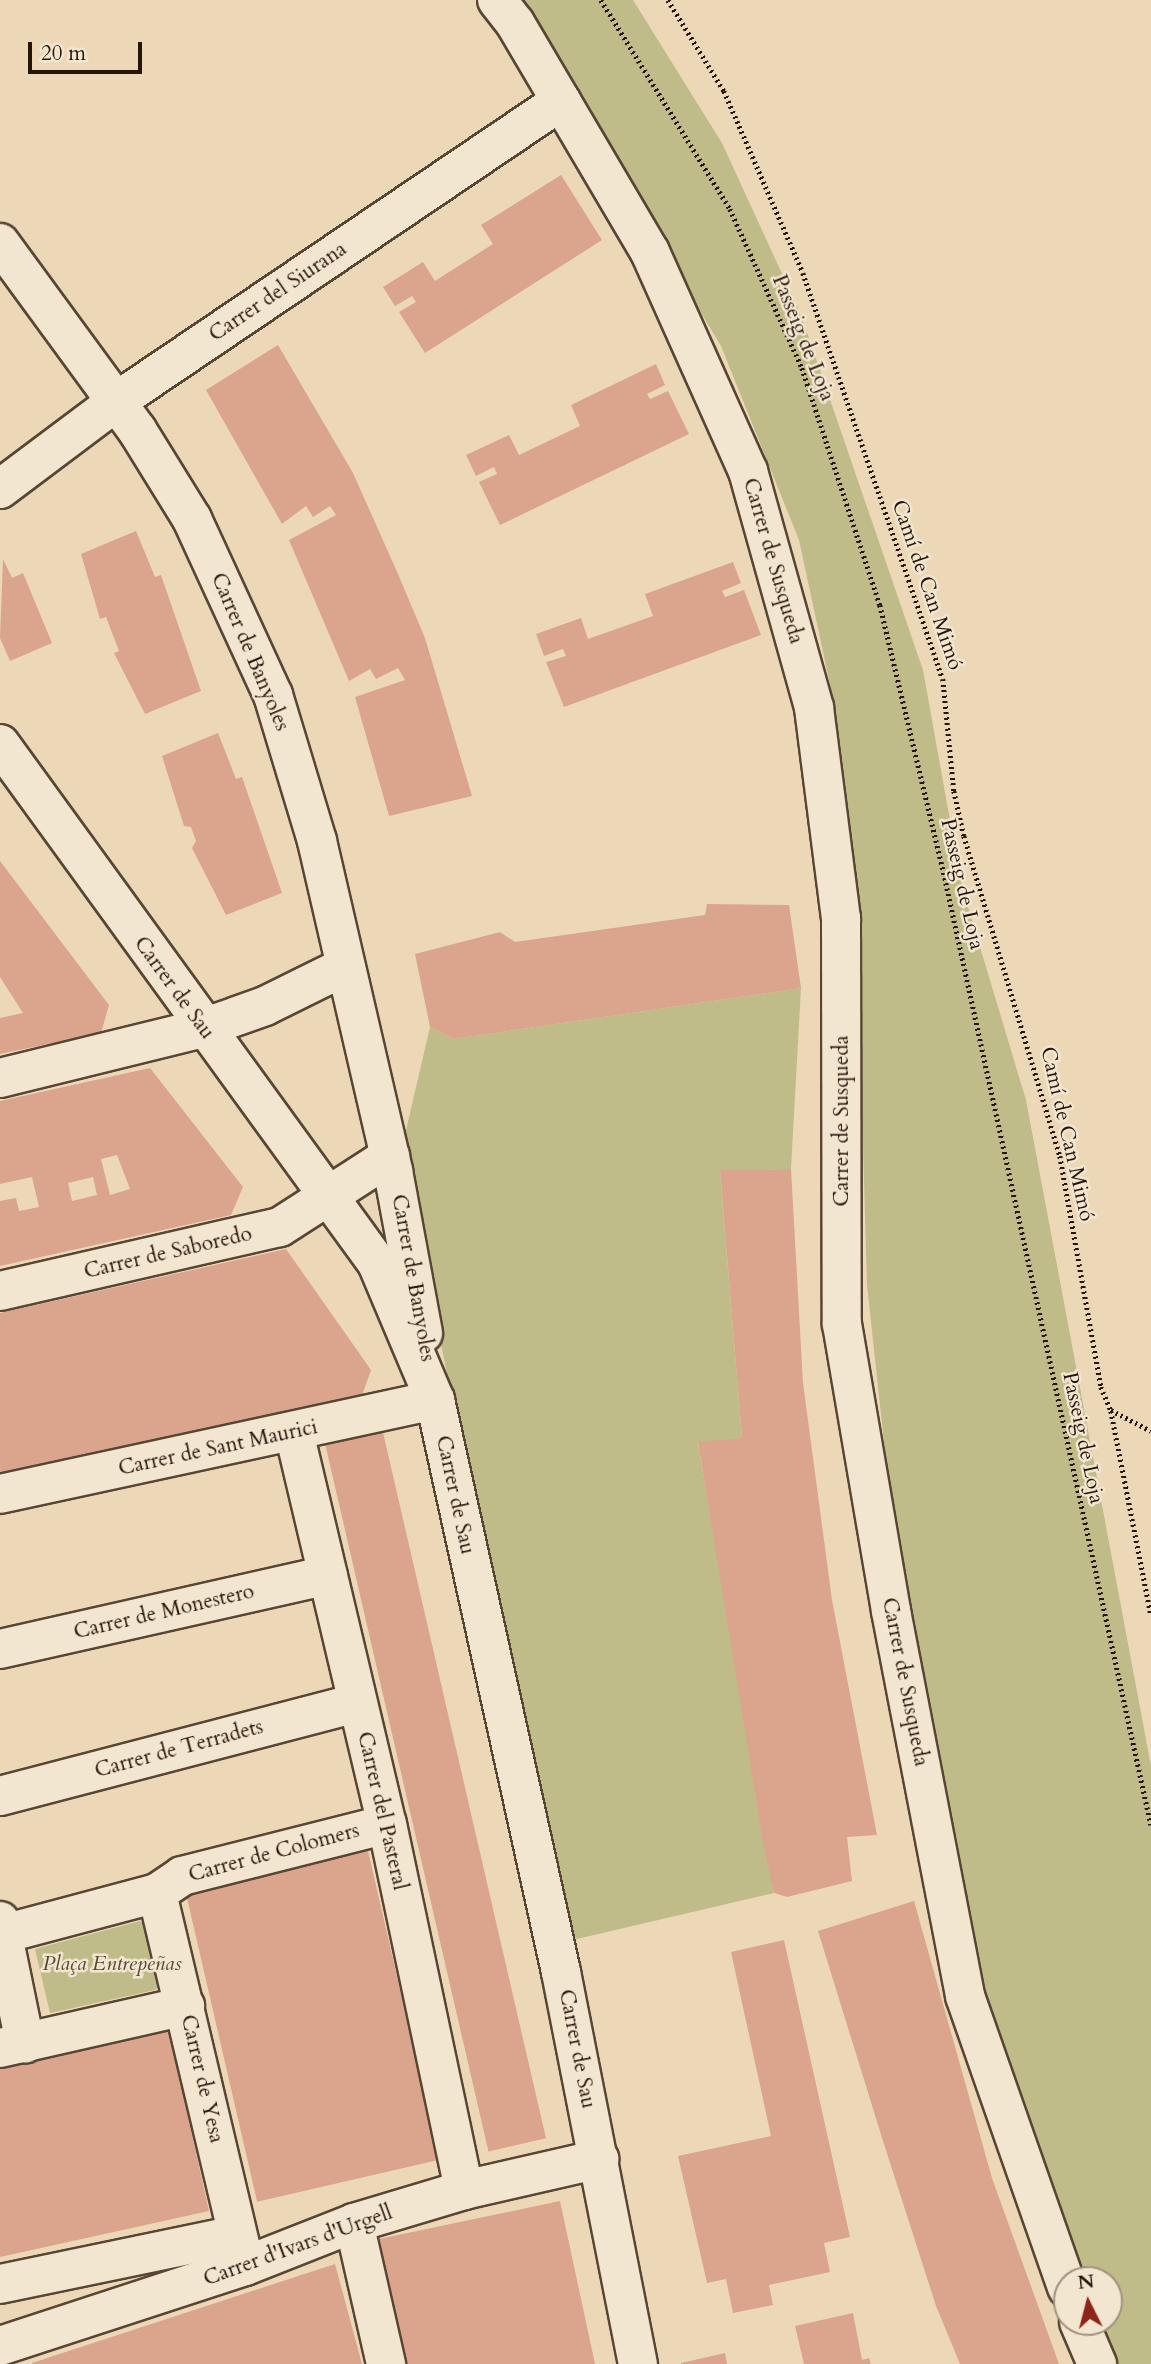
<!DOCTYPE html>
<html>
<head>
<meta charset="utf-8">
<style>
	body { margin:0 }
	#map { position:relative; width:1151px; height:2364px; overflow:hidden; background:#ecd8b7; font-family:Cardo,serif }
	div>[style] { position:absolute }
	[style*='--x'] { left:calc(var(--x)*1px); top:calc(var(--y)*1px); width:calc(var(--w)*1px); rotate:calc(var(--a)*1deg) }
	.green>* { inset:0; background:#bfbc89 }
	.building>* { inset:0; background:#dba48d; transform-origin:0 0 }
	.path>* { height:4.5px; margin-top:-2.25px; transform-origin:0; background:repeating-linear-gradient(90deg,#261409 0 2px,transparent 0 5.5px) }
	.roads { filter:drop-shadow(2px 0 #584534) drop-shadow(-2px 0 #584534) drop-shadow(0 2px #584534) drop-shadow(0 -2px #584534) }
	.minor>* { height:38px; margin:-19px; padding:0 19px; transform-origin:19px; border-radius:19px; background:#f3e6d0 }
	span { translate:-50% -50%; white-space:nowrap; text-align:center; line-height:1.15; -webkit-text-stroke:5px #f3e6d0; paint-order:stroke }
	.street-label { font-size:21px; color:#261409 }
	.park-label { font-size:21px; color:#54462f; font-style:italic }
	.north { position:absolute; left:1053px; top:2266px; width:70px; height:70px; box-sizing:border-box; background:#f3e6d0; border:2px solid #a19280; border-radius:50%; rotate:354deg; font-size:19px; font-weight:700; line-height:28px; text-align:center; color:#261409 }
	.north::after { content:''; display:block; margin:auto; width:24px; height:32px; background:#8f2418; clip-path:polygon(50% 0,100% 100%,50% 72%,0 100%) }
	.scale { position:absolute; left:28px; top:42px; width:114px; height:32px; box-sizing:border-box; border:4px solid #261409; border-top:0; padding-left:9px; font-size:21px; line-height:24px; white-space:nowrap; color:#261409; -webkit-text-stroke:5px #f3e6d0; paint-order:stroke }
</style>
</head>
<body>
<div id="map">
	<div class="green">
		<div style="clip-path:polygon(513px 0,633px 0,722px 143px,801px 315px,923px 670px,962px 887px,1026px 1100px,1151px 1766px,1151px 2364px,1103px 2364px,1085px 2322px,1109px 2322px,1109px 2280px,1067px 2280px,998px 2056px,935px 1774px,887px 1470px,867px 1285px,856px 901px,831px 689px,799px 540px,721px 346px)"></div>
		<div style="clip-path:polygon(801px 988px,791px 1169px,720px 1171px,742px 1438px,698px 1443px,774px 1893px,564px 1942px,428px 1281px,404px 1139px,430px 1027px,454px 1039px)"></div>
		<div style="clip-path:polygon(140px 1921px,147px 1924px,160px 1984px,155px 1990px,50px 2013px,35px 1949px)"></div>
	</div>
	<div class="building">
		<div style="clip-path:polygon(561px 175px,602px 240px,425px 353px,399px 312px,416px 302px,412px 296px,395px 306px,383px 287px,423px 262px,435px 281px,493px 244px,481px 225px)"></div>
		<div style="clip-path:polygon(278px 345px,353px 473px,398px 574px,425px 638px,472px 796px,389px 816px,355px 697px,405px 680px,398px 668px,376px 679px,370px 669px,349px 681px,289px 540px,336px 515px,330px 506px,313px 517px,306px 506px,282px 524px,206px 390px)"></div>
		<div style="clip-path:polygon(656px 364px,665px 385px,647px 394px,650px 399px,668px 391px,689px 434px,500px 525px,479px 482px,497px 474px,494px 467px,476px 476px,466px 455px,509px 435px,519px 455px,580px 426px,571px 405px)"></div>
		<div style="clip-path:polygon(136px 531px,155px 577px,161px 575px,201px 691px,145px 714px,114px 653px,119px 651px,106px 617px,100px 619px,81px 554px)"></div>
		<div style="clip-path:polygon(3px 559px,12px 578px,23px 573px,52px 643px,10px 661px,0 638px)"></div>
		<div style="clip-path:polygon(733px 562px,741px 583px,722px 591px,725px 597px,744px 590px,761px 635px,564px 707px,546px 662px,566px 656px,563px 649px,544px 656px,536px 634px,581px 618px,588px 639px,653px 616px,645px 594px)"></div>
		<div style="clip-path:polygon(218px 733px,236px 779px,242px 777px,282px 893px,226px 915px,192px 848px,196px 841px,191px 827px,184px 826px,162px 756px)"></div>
		<div style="clip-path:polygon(0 861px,109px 1005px,101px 1033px,0 1054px,0 1018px,23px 1013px,0 977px)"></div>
		<div style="clip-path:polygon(707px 904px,789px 905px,801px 988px,454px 1039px,430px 1027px,415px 954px,500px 932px,515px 942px,705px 915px)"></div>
		<div style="clip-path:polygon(evenodd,150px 1068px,243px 1187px,231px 1215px,0 1266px,0 1201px,16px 1198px,19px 1211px,39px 1207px,32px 1177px,0 1184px,0 1101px,150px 1068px,117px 1155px,130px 1189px,110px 1195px,101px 1159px,117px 1155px,150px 1068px,93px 1177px,97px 1195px,72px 1201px,68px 1183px,93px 1177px)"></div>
		<div style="clip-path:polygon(791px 1169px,803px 1383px,832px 1600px,877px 1835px,847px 1837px,852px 1881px,787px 1897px,774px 1893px,763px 1842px,698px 1442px,742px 1438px,720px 1170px)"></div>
		<div style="clip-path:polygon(286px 1249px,371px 1370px,361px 1398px,0 1478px,0 1313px)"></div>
		<div style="left:382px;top:1428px;width:729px;height:59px;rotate:77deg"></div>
		<div style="left:366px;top:1842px;width:326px;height:187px;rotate:77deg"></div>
		<div style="clip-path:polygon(914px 1901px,992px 2178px,1059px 2364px,960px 2364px,936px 2306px,883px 2141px,818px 1931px)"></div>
		<div style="clip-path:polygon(784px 1940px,850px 2237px,824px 2243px,830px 2272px,769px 2285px,773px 2305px,733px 2313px,726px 2279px,707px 2283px,678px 2156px,771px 2136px,731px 1952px)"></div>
		<div style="clip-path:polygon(169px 2031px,209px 2211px,0 2257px,0 2069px)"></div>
		<div style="clip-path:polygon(560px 2201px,595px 2364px,401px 2364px,374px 2240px)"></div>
		<div style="clip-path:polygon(335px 2264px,362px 2364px,32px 2364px,32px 2363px)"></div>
		<div style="clip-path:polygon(853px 2313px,862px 2360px,869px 2358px,871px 2364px,804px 2364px,795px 2326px)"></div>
		<div style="clip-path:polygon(725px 2353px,727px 2364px,681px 2364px,681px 2363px)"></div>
	</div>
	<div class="path">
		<div style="--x:601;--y:0;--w:246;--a:58.3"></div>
		<div style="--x:730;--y:209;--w:175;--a:65.6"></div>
		<div style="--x:802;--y:368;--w:250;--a:71.8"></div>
		<div style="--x:880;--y:605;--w:286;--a:76.6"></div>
		<div style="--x:946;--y:883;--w:964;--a:77.72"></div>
		<div style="--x:668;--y:0;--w:107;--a:58.4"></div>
		<div style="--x:724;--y:91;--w:198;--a:66.5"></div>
		<div style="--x:803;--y:273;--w:429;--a:71"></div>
		<div style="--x:943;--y:679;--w:113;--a:84.4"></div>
		<div style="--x:954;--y:791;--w:46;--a:77.5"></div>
		<div style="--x:964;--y:836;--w:334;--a:73.3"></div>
		<div style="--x:1060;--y:1156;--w:235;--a:79.9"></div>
		<div style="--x:1101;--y:1387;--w:25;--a:67"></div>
		<div style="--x:1111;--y:1410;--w:45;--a:27.7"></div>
		<div style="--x:1111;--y:1411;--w:208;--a:78.9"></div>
	</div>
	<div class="roads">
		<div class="minor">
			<div style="--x:497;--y:0;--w:29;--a:52"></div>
			<div style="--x:515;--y:23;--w:266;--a:59.5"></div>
			<div style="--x:650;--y:252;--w:240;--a:65.9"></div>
			<div style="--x:748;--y:471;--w:246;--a:74.4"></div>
			<div style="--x:814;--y:708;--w:212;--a:82.7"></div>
			<div style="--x:841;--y:918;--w:406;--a:89.9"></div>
			<div style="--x:842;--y:1324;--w:291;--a:80.3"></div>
			<div style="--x:891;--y:1611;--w:392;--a:79.1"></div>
			<div style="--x:965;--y:1996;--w:309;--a:70.7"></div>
			<div style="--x:0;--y:243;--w:232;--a:53.8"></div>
			<div style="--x:137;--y:430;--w:105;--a:58.3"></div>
			<div style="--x:192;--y:519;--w:194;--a:65.3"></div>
			<div style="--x:273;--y:695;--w:152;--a:73.2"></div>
			<div style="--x:317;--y:841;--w:339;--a:77"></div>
			<div style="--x:393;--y:1171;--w:165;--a:79.5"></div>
			<div style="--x:0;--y:489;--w:146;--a:-36.9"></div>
			<div style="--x:117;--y:401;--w:536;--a:-34.05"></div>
			<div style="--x:0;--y:744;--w:641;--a:54.01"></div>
			<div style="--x:377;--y:1263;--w:149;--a:67.1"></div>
			<div style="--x:435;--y:1400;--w:586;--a:77.58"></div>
			<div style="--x:561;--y:1972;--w:399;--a:78.9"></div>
			<div style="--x:0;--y:1078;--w:209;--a:-13.8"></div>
			<div style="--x:203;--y:1028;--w:66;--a:-19.5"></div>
			<div style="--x:265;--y:1006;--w:88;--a:-26.3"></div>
			<div style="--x:0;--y:1291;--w:287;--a:-12.9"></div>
			<div style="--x:280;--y:1227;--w:131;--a:-32.8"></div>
			<div style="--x:294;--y:1432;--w:403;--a:76.7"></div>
			<div style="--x:387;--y:1824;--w:374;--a:78.1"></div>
			<div style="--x:0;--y:1494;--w:445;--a:-12.2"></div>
			<div style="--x:0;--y:1649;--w:336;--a:-12.7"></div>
			<div style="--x:0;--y:1796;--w:369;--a:-14.6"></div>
			<div style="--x:157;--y:1893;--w:383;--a:76.7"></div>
			<div style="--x:0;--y:1921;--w:125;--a:78.4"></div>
			<div style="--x:3;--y:1934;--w:159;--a:-14.9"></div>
			<div style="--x:157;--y:1893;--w:30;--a:-34"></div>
			<div style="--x:182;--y:1876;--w:211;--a:-14.2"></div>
			<div style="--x:0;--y:2048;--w:190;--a:-12.8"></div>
			<div style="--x:354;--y:2223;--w:145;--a:77.2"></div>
			<div style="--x:0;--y:2284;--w:242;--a:-11.7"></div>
			<div style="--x:1079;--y:2322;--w:46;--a:66.8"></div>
			<div style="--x:0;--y:2346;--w:258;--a:-18.1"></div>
			<div style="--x:245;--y:2266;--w:117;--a:-21.5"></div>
			<div style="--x:354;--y:2223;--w:115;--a:-16.7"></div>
			<div style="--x:464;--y:2190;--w:139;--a:-12.9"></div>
		</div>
	</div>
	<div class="street-label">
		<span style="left:278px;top:292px;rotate:-34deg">Carrer del Siurana</span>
		<span style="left:803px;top:338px;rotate:68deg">Passeig de Loja</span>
		<span style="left:773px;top:561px;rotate:74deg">Carrer de Susqueda</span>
		<span style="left:927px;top:585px;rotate:71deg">Camí de Can Mimó</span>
		<span style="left:250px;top:652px;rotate:67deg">Carrer de Banyoles</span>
		<span style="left:962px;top:884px;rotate:77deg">Passeig de Loja</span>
		<span style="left:174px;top:988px;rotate:54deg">Carrer de Sau</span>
		<span style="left:842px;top:1121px;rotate:-90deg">Carrer de Susqueda</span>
		<span style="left:1067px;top:1134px;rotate:77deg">Camí de Can Mimó</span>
		<span style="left:168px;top:1253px;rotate:-13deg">Carrer de Saboredo</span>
		<span style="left:413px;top:1278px;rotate:80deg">Carrer de Banyoles</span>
		<span style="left:1083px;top:1438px;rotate:78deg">Passeig de Loja</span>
		<span style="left:218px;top:1448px;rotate:-12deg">Carrer de Sant Maurici</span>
		<span style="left:455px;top:1495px;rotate:78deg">Carrer de Sau</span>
		<span style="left:164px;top:1612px;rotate:-13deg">Carrer de Monestero</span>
		<span style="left:905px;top:1682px;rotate:79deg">Carrer de Susqueda</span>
		<span style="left:179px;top:1749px;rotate:-15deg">Carrer de Terradets</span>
		<span style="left:382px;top:1811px;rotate:77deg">Carrer del Pasteral</span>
		<span style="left:274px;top:1853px;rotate:-15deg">Carrer de Colomers</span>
		<span style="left:577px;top:2049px;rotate:79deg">Carrer de Sau</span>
		<span style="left:202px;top:2079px;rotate:77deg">Carrer de Yesa</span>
		<span style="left:298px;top:2246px;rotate:-20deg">Carrer d'Ivars d'Urgell</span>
	</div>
	<div class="park-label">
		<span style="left:112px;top:1964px">Plaça Entrepeñas</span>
	</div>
	<div class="north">N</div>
	<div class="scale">20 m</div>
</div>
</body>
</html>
